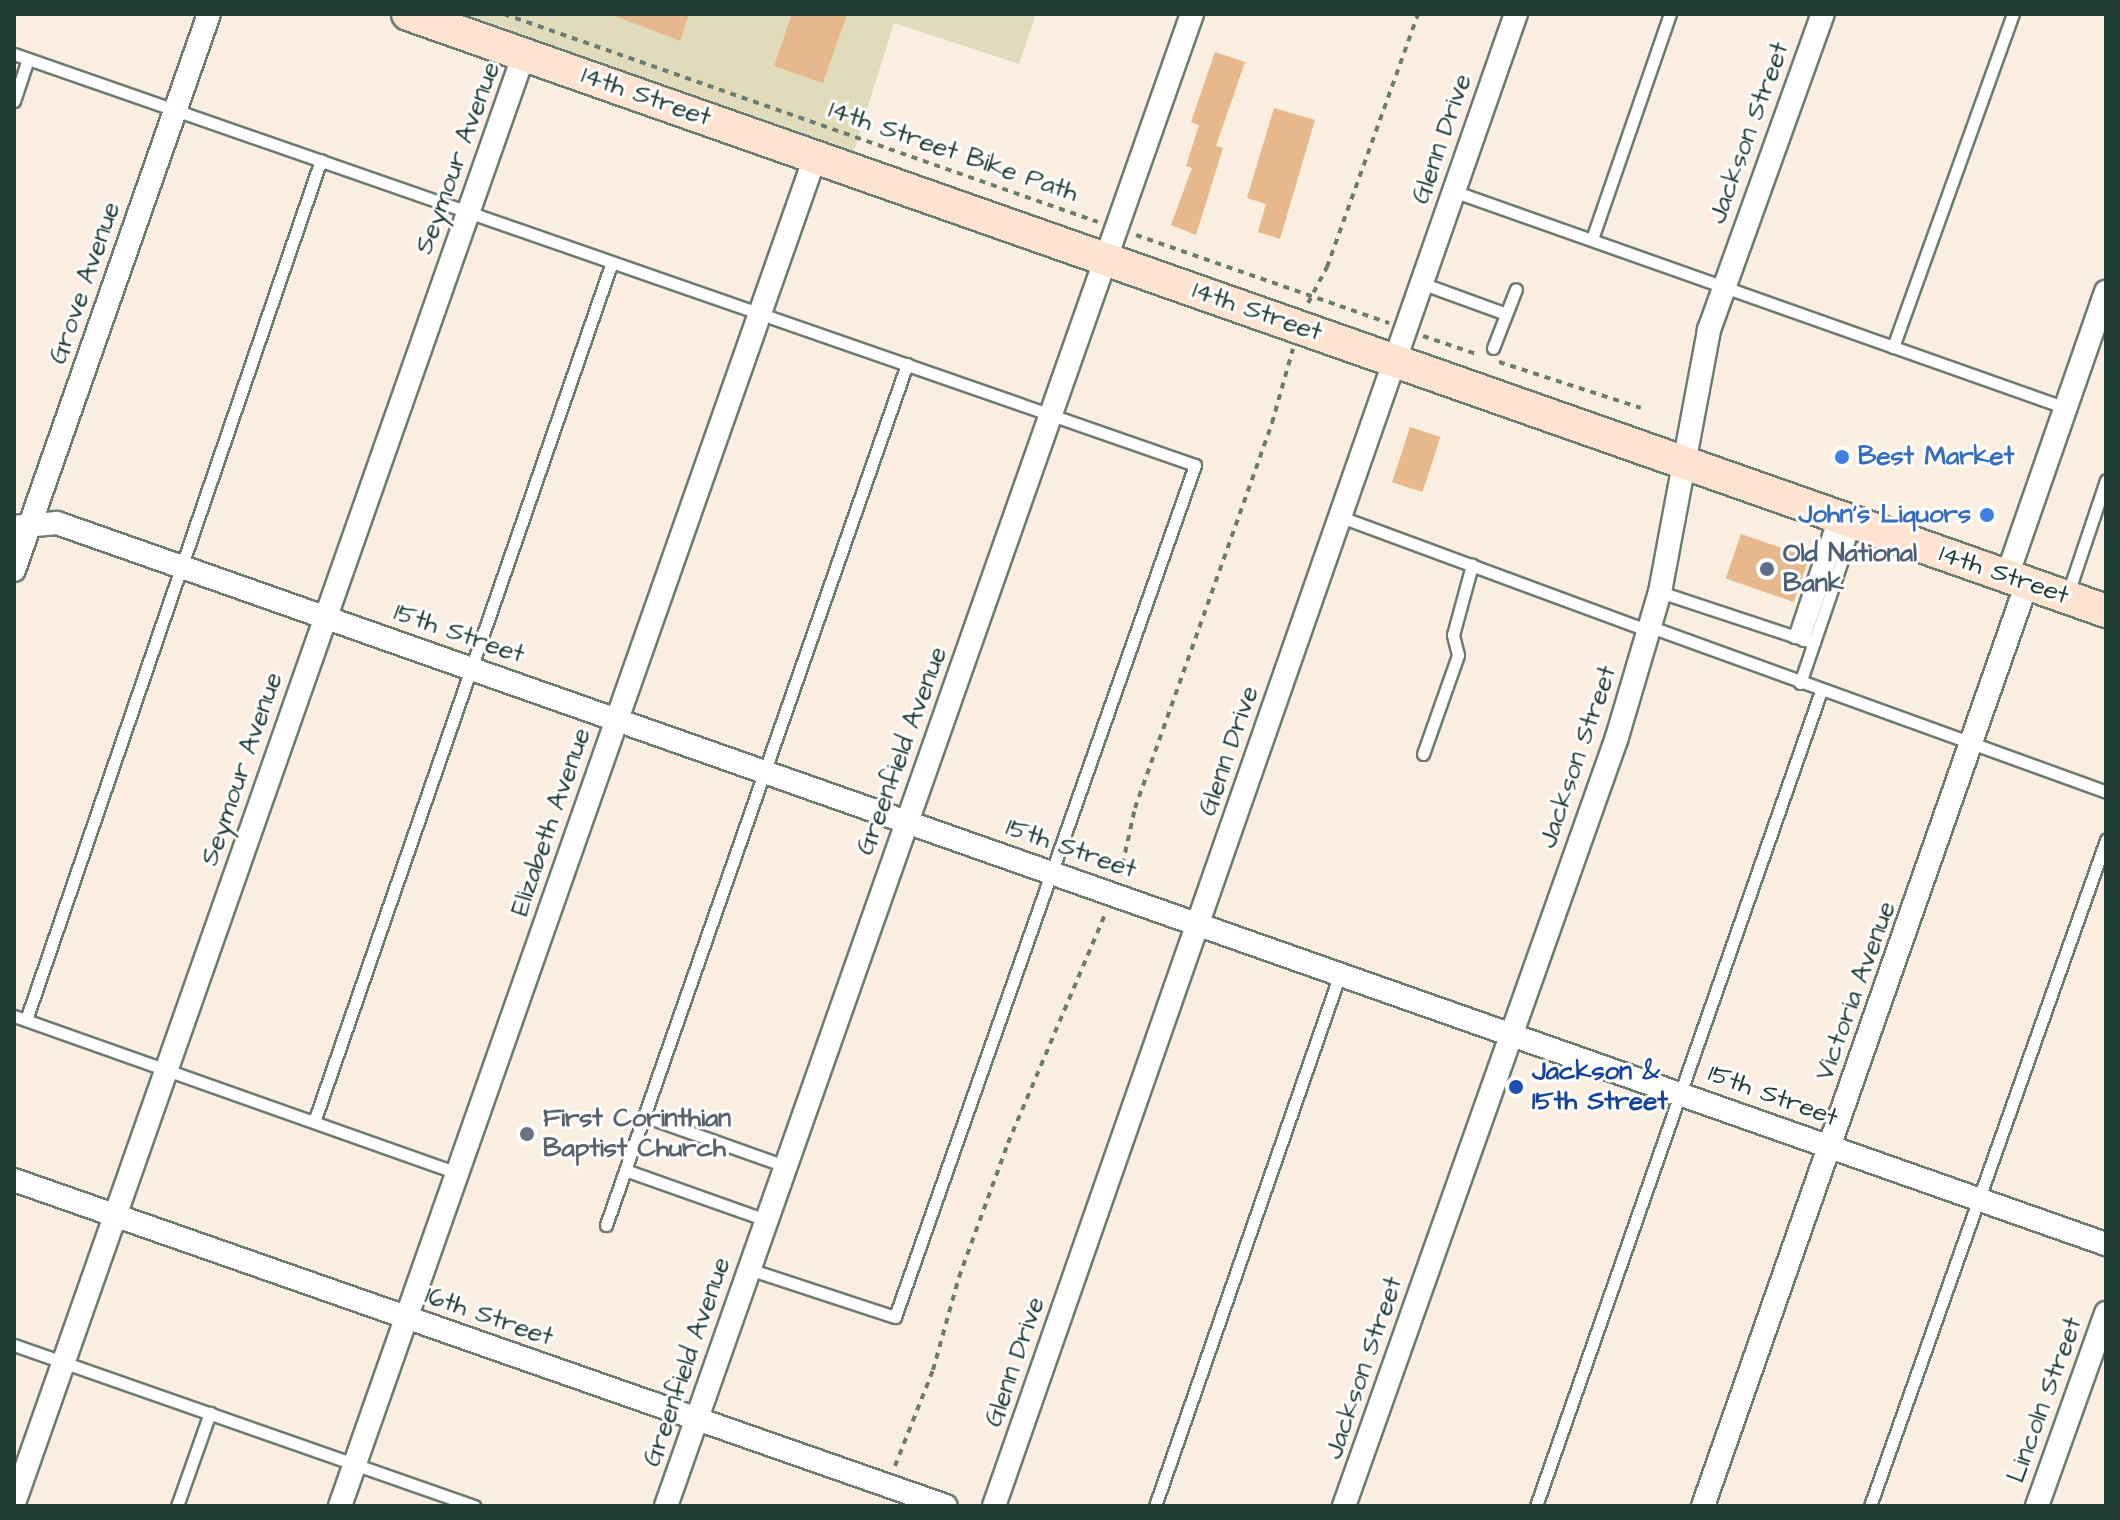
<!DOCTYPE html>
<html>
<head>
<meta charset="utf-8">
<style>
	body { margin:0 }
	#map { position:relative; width:2120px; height:1520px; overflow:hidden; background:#f9eee0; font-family:"Architects Daughter",sans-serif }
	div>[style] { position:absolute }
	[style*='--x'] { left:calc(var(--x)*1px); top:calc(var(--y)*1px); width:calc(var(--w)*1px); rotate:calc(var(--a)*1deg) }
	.built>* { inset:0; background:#e0dcbb }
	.building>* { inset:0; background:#e7b88c; transform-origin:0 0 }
	.path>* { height:4px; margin-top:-2px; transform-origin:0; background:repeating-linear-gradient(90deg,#6b7b70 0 6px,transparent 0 12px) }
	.roads { filter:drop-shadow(2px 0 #6b7b70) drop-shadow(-2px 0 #6b7b70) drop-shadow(0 2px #6b7b70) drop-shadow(0 -2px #6b7b70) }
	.lane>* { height:11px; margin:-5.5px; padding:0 5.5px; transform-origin:5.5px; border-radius:5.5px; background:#fff }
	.street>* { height:22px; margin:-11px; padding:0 11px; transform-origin:11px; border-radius:11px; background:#fff }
	.secondary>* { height:32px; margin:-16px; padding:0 16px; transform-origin:16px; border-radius:16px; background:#fee3d1 }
	.dots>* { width:22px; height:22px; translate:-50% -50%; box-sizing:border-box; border:4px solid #fff; border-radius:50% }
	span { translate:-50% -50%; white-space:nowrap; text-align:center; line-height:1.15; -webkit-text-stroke:6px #fff; paint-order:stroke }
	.street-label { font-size:26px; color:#1f3d34 }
	.shop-label { font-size:26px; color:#366cbe; font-weight:700 }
	.left { translate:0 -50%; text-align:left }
	.right { translate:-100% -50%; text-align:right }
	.service-label { font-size:26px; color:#4e5e75; font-weight:700 }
	.transit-label { font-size:26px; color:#164399; font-weight:700 }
	.worship-label { font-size:26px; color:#5b616d; font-weight:700 }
	.frame { position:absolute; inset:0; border:16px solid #1f3d34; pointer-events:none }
</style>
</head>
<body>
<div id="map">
	<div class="built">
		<div style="clip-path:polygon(465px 14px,1036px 14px,1019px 64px,894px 23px,854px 151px)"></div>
	</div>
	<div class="building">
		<div style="clip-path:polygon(610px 14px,689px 14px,680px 41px)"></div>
		<div style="clip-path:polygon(792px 14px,847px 14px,823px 83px,774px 66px)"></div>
		<div style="clip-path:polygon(1215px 52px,1245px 62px,1216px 146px,1223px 148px,1196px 235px,1171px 225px,1192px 168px,1186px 166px,1199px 125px,1191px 122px)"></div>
		<div style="clip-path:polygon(1274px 108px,1315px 120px,1280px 239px,1258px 232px,1266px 204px,1247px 198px)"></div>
		<div style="left:1410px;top:427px;width:32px;height:58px;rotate:18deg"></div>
		<div style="left:1741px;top:534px;width:72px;height:47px;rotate:19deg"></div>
	</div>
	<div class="path">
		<div style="--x:504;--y:14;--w:629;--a:19.3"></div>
		<div style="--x:1136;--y:235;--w:268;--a:19.2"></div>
		<div style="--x:1308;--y:303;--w:41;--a:-62.2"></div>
		<div style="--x:1327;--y:267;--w:269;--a:-70.2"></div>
		<div style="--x:1423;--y:336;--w:59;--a:18.7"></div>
		<div style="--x:1499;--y:362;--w:149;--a:17.9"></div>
		<div style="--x:1120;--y:876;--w:70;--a:-77.6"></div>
		<div style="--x:1135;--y:808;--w:409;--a:-70.4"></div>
		<div style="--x:1272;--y:423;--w:77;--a:-74.2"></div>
		<div style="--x:895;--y:1466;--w:103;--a:-68.4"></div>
		<div style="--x:933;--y:1370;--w:97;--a:-74.4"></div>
		<div style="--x:959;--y:1277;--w:143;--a:-69.9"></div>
		<div style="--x:1008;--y:1143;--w:249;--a:-67"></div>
	</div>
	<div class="roads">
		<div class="lane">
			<div style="--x:14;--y:54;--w:1250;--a:19.19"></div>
			<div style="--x:1195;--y:465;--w:903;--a:109.4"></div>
			<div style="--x:895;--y:1317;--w:154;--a:-161.8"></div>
			<div style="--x:14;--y:101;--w:44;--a:-71.6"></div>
			<div style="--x:1453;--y:191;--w:650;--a:19.49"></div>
			<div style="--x:1592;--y:239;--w:238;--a:-70.9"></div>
			<div style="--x:1421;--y:283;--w:90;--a:20"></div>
			<div style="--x:1893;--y:347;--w:354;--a:-70.2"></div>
			<div style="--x:1493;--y:348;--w:63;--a:-68.7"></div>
			<div style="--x:1341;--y:517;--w:328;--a:20.3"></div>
			<div style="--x:1660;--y:592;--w:162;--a:18.3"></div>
			<div style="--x:2067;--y:596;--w:122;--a:-71.4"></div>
			<div style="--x:1651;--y:627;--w:484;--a:19.9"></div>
			<div style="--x:1794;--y:637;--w:123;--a:-71.6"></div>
			<div style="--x:1803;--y:640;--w:124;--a:-71.1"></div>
			<div style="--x:1800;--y:683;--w:167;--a:-71.1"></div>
			<div style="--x:1423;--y:754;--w:105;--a:-70.5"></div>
			<div style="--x:1458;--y:655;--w:21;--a:-104"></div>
			<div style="--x:1453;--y:635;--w:73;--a:-74.8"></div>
			<div style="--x:14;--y:1016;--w:470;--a:19.5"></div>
			<div style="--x:26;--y:1020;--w:909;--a:-71.07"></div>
			<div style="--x:644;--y:1116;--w:150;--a:19.5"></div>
			<div style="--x:314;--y:1122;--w:910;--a:-70.89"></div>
			<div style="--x:625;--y:1170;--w:150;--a:19.5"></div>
			<div style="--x:606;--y:1225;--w:912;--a:-70.73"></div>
			<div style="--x:14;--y:1345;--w:488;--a:19.3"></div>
			<div style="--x:177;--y:1506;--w:99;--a:-70.5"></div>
			<div style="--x:1155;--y:1506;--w:563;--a:-70.83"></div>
			<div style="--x:1536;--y:1506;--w:863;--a:-70.73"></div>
			<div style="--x:1870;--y:1506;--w:707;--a:-70.49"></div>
		</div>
		<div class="street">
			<div style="--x:14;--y:527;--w:43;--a:-5.3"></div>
			<div style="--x:57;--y:523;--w:2172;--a:19.39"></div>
			<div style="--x:14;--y:570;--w:589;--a:-70.67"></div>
			<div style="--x:2007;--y:576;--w:301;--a:-70.8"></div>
			<div style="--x:14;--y:1180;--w:987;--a:19.28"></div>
			<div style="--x:14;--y:1503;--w:1536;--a:-70.61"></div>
			<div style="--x:340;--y:1506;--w:1430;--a:-70.6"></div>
			<div style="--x:666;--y:1506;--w:1582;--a:-70.58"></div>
			<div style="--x:994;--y:1506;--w:1581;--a:-70.72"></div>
			<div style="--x:1344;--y:1506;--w:816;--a:-70.45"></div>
			<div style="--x:1617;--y:737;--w:151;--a:-73.5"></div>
			<div style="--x:1660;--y:592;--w:267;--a:-79.4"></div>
			<div style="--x:1709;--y:330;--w:336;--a:-70.2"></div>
			<div style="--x:1703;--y:1506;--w:978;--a:-70.66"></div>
			<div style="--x:2037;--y:1506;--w:205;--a:-70.3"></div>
		</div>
		<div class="secondary">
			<div style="--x:408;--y:14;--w:1800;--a:19.37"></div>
		</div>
	</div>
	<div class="dots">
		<div style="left:1842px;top:457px;background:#3f7fe0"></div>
		<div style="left:1987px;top:515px;background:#3f7fe0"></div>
		<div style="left:1767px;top:569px;background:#5c6f8a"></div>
		<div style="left:1516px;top:1087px;background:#1a4fb4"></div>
		<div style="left:527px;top:1134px;background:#6b7280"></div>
	</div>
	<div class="street-label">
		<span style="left:646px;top:97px;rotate:19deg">14th Street</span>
		<span style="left:1749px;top:133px;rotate:-70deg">Jackson Street</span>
		<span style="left:1442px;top:139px;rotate:-71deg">Glenn Drive</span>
		<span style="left:953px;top:152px;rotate:19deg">14th Street Bike Path</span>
		<span style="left:458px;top:158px;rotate:-70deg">Seymour Avenue</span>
		<span style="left:85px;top:283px;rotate:-71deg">Grove Avenue</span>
		<span style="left:1257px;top:312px;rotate:19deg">14th Street</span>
		<span style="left:2004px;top:575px;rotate:19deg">14th Street</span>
		<span style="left:459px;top:634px;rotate:19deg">15th Street</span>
		<span style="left:902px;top:751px;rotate:-70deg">Greenfield Avenue</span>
		<span style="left:1229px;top:751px;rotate:-71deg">Glenn Drive</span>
		<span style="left:1578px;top:757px;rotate:-71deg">Jackson Street</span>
		<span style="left:242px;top:769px;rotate:-71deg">Seymour Avenue</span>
		<span style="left:551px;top:822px;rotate:-71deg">Elizabeth Avenue</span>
		<span style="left:1071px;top:849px;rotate:19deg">15th Street</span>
		<span style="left:1856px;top:991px;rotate:-70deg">Victoria Avenue</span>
		<span style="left:1773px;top:1096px;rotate:20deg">15th Street</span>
		<span style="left:489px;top:1317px;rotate:19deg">16th Street</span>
		<span style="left:687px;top:1362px;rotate:-71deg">Greenfield Avenue</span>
		<span style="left:1015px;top:1362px;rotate:-71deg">Glenn Drive</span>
		<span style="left:1364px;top:1368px;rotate:-71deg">Jackson Street</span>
		<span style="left:2045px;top:1400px;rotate:-70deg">Lincoln Street</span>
	</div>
	<div class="shop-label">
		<span class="left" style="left:1858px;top:457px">Best Market</span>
		<span class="right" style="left:1971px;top:515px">John's Liquors</span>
	</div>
	<div class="service-label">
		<span class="left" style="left:1783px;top:569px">Old National<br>Bank</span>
	</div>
	<div class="transit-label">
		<span class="left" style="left:1532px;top:1087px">Jackson &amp;<br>15th Street</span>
	</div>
	<div class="worship-label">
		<span class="left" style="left:543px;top:1134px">First Corinthian<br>Baptist Church</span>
	</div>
	<div class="frame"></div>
</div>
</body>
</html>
